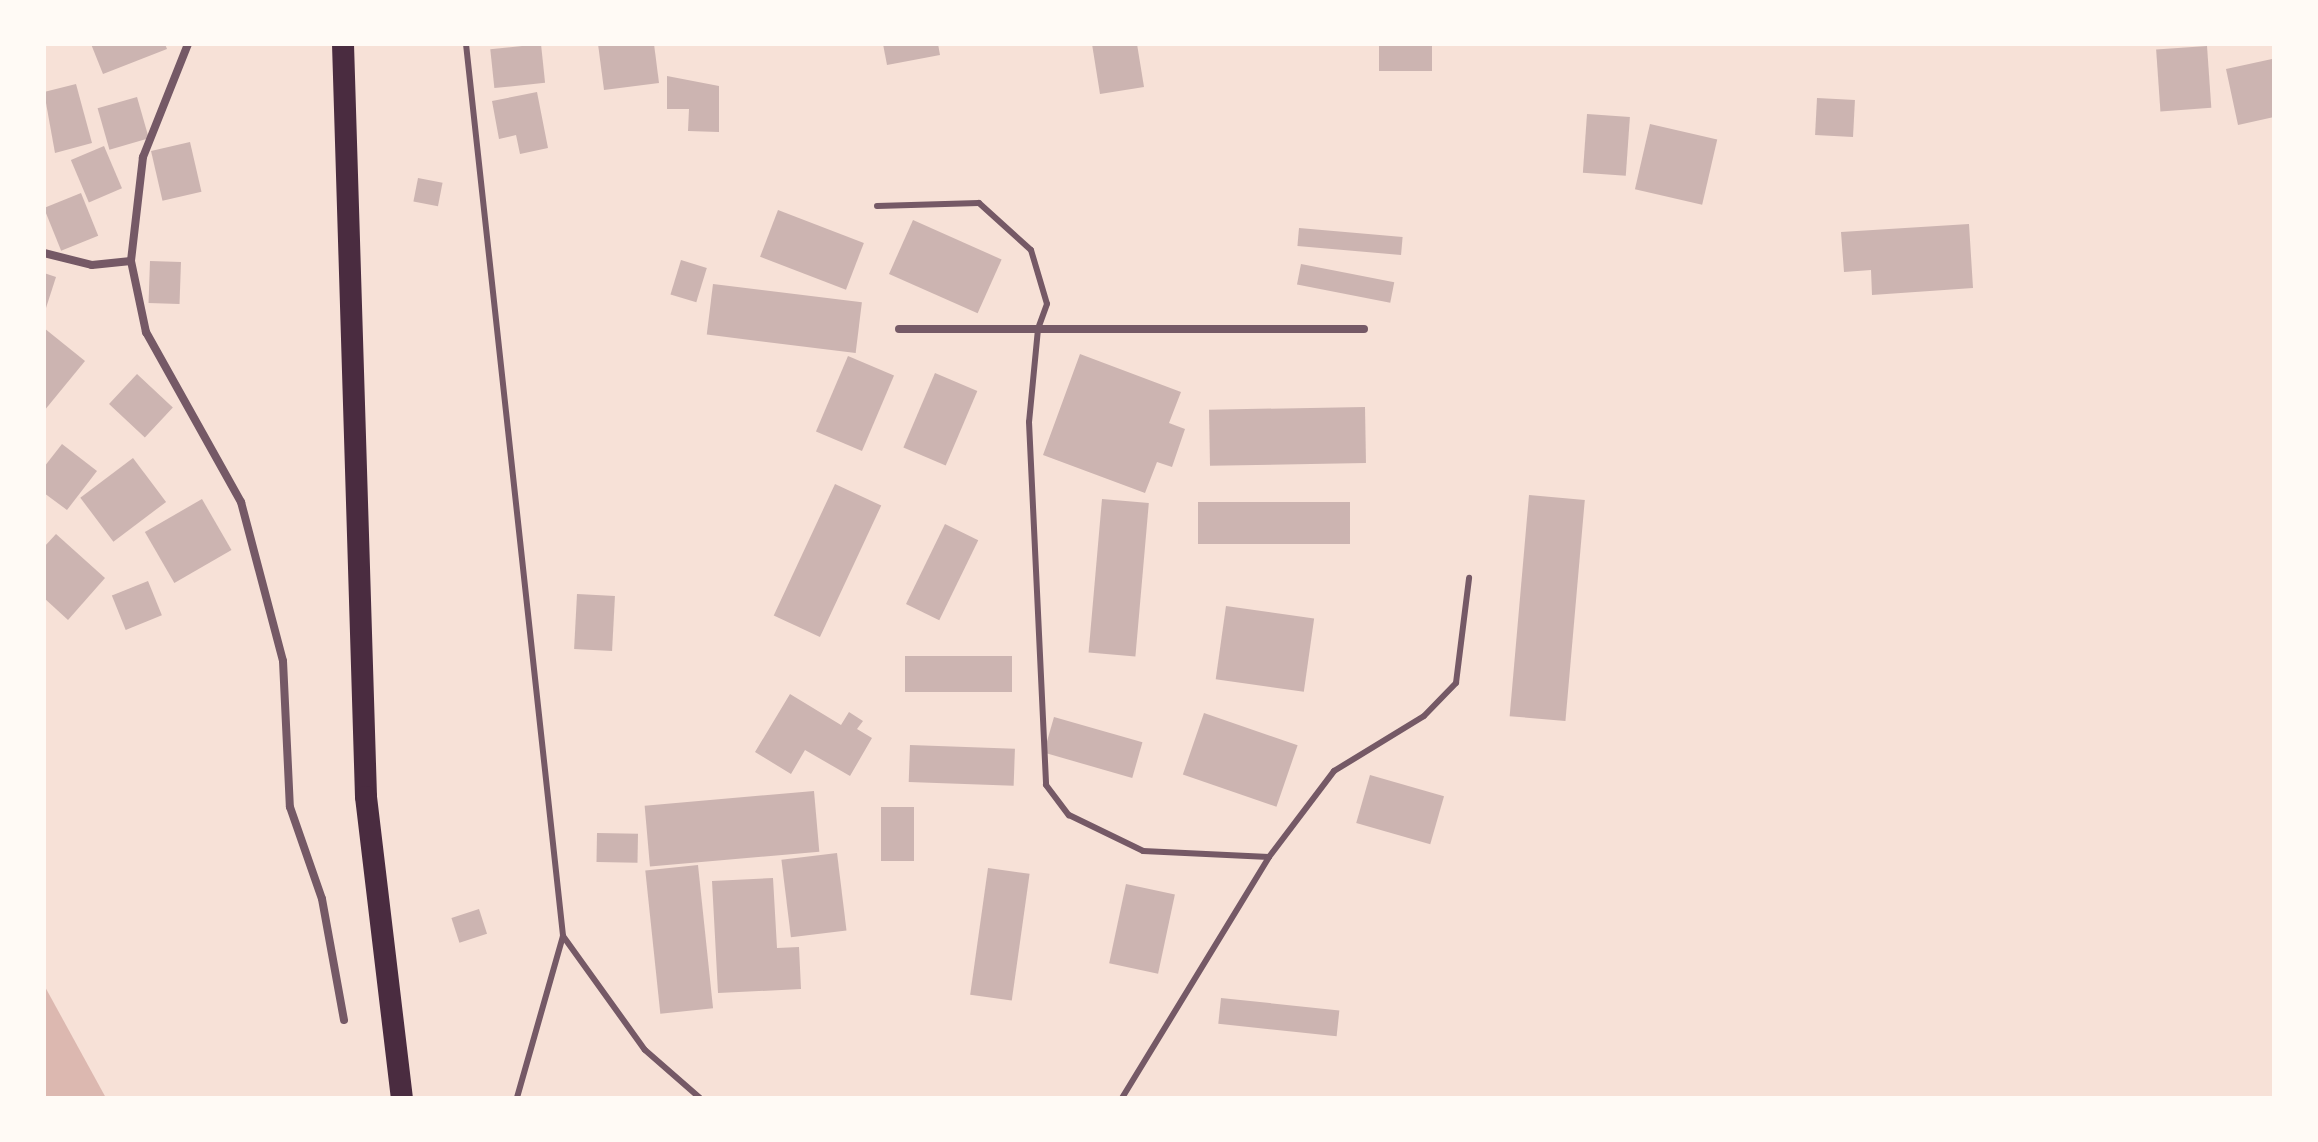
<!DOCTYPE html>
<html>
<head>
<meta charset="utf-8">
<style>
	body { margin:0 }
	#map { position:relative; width:2318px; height:1142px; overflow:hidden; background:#f7e1d7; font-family:"Public Sans",sans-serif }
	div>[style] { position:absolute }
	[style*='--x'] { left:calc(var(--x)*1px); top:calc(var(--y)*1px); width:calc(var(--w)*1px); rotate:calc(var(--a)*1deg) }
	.water>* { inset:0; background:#dcb8b0 }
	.building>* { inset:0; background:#ccb4b1; transform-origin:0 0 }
	.service>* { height:6px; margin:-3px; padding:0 3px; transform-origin:3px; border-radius:3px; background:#755966 }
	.minor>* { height:8px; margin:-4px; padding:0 4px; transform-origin:4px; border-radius:4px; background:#755966 }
	.trunk>* { height:22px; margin:-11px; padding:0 11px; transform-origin:11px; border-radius:11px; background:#4a2c40 }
	span { translate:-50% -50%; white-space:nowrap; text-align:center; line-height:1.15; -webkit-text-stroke:7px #fffaf5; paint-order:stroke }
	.frame { position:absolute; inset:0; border:46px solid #fffaf5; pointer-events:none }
</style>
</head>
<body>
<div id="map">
	<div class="water">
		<div style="clip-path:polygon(44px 985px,106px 1098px,44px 1098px)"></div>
	</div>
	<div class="building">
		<div style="clip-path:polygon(91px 44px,165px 44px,167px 49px,103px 74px)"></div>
		<div style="left:541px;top:44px;width:39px;height:51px;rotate:84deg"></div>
		<div style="clip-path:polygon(598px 44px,654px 44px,659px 83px,604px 90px)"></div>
		<div style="clip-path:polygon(883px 44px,938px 44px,940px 55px,887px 65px)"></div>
		<div style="clip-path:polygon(1092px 44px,1137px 44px,1144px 87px,1100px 94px)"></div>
		<div style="left:1379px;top:44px;width:53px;height:27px"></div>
		<div style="left:2207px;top:46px;width:62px;height:51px;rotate:86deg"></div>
		<div style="clip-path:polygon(2272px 59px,2274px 117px,2238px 125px,2226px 69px)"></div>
		<div style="clip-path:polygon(667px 76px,719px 86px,719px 132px,688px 131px,689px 109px,667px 109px)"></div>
		<div style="clip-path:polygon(76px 84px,92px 143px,55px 153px,44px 92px)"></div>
		<div style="clip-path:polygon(537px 92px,548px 148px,520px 154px,516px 135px,499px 139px,492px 101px)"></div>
		<div style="left:137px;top:97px;width:43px;height:41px;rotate:74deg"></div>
		<div style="left:1817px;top:98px;width:38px;height:37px;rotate:3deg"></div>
		<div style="left:1587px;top:114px;width:43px;height:59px;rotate:4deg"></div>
		<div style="left:1650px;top:124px;width:69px;height:67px;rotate:13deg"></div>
		<div style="left:190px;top:142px;width:51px;height:40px;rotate:77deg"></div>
		<div style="left:104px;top:146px;width:46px;height:36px;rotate:67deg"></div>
		<div style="left:418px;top:178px;width:25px;height:24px;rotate:11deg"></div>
		<div style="left:81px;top:193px;width:46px;height:40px;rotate:68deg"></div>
		<div style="left:778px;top:210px;width:92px;height:50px;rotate:21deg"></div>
		<div style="left:913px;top:220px;width:97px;height:59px;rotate:24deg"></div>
		<div style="clip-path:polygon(1969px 224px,1973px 288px,1872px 295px,1871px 270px,1844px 272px,1841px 232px)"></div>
		<div style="left:1299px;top:228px;width:104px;height:18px;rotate:5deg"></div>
		<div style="left:681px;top:260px;width:27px;height:36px;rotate:17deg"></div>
		<div style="left:150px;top:261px;width:31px;height:42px;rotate:2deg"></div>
		<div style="left:1301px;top:264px;width:95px;height:21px;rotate:11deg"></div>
		<div style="clip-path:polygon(44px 273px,56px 277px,45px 311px,44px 311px)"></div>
		<div style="left:713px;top:284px;width:150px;height:51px;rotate:7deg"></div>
		<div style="clip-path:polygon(44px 328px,85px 361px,44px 411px)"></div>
		<div style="clip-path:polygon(1080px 354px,1181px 392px,1169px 423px,1185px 429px,1172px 467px,1157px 462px,1145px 493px,1043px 455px)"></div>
		<div style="left:848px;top:356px;width:50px;height:82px;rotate:23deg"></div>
		<div style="left:935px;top:373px;width:46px;height:81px;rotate:23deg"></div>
		<div style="left:137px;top:374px;width:49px;height:41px;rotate:43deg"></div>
		<div style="left:1365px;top:407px;width:56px;height:156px;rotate:89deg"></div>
		<div style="clip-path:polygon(62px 444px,97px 471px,67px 510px,44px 493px,44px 467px)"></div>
		<div style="left:133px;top:458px;width:55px;height:66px;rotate:53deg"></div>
		<div style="left:835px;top:484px;width:51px;height:145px;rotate:25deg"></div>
		<div style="left:1529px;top:495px;width:56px;height:222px;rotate:5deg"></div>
		<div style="left:202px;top:499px;width:59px;height:66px;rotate:60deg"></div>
		<div style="left:1102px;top:499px;width:47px;height:154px;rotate:5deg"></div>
		<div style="left:1350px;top:502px;width:42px;height:152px;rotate:90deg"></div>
		<div style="left:945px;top:524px;width:37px;height:89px;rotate:26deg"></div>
		<div style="clip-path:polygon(56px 534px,105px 578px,68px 620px,44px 598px,44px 547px)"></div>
		<div style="left:148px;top:581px;width:37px;height:39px;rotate:68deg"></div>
		<div style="left:577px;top:594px;width:38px;height:55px;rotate:3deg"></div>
		<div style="left:1226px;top:606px;width:89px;height:74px;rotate:8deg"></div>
		<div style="left:905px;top:656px;width:107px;height:36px"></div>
		<div style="clip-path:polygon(790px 694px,841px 725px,849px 712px,863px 721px,857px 729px,872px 738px,850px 776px,805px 750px,791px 774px,755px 752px)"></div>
		<div style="left:1204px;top:713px;width:99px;height:65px;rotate:19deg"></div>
		<div style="left:1054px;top:717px;width:92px;height:37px;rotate:16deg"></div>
		<div style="left:910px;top:745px;width:105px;height:37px;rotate:2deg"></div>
		<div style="left:1370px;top:775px;width:77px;height:50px;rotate:16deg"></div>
		<div style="left:814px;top:791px;width:61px;height:170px;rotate:85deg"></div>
		<div style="left:881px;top:807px;width:33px;height:54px"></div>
		<div style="left:597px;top:833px;width:41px;height:29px;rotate:1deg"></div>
		<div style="left:837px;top:853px;width:78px;height:56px;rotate:83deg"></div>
		<div style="left:698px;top:865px;width:144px;height:53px;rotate:84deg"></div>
		<div style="left:988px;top:868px;width:42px;height:128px;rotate:8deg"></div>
		<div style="clip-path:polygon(773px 878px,777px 948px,799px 947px,801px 989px,718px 993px,712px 881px)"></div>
		<div style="left:1126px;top:884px;width:50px;height:81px;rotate:12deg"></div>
		<div style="left:479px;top:909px;width:26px;height:29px;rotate:72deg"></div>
		<div style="left:1221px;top:998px;width:119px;height:26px;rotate:6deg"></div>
	</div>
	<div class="service">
		<div style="--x:466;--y:44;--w:897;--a:83.79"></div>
		<div style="--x:563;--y:936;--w:168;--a:105.9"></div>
		<div style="--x:877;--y:206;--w:102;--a:-1.7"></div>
		<div style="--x:979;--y:203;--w:70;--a:42.1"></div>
		<div style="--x:1031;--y:250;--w:56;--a:73.5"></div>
		<div style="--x:1047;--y:304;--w:27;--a:110"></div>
		<div style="--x:1038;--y:329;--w:93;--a:95.5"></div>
		<div style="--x:1029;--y:422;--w:363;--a:87.3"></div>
		<div style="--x:1046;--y:785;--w:38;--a:53"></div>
		<div style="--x:1069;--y:815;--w:82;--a:25.9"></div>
		<div style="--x:1143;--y:851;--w:126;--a:2.7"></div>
		<div style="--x:563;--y:936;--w:140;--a:54.3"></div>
		<div style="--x:645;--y:1050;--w:73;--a:41.1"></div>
		<div style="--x:1122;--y:1098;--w:282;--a:-58.6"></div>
		<div style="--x:1269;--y:857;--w:108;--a:-52.9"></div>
		<div style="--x:1334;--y:771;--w:105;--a:-31.4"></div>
		<div style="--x:1424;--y:716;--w:46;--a:-45.9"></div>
		<div style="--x:1456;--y:683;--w:106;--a:-82.9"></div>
	</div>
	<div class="minor">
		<div style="--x:188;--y:44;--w:122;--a:111.7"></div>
		<div style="--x:143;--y:157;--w:105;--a:96.6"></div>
		<div style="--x:131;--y:261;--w:73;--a:78.1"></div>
		<div style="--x:146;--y:332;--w:195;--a:60.8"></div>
		<div style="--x:241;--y:502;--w:164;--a:75.2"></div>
		<div style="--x:283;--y:661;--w:146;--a:87.3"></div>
		<div style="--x:290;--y:807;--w:97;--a:70.8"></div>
		<div style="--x:322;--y:899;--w:123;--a:79.7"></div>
		<div style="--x:44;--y:253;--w:49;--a:14"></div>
		<div style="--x:92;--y:265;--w:39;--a:-6"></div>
		<div style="--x:899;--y:329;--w:465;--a:0"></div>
	</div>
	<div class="trunk">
		<div style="--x:343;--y:44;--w:753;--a:88.25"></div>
		<div style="--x:366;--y:797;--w:303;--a:83.2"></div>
	</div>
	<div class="frame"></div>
</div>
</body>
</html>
